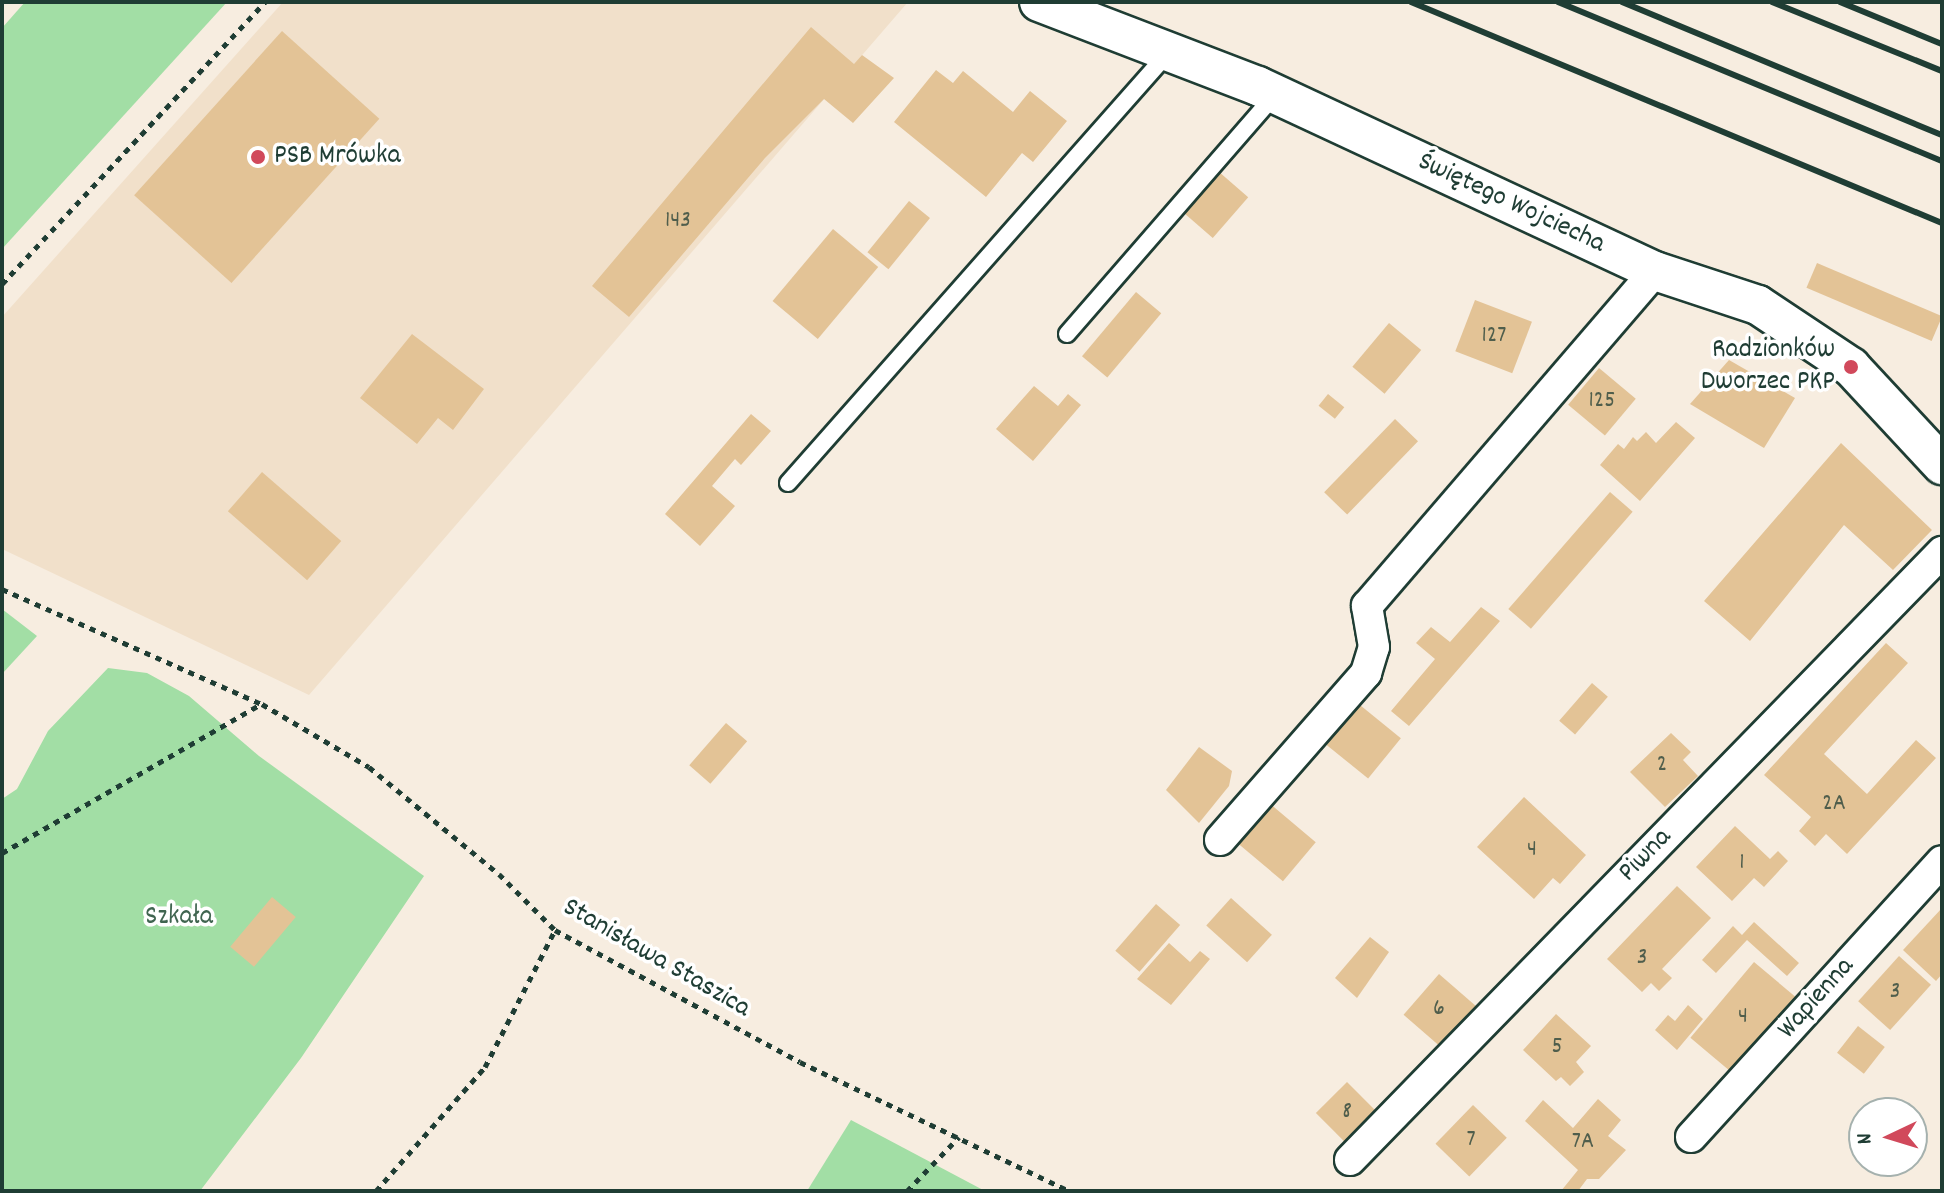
<!DOCTYPE html>
<html>
<head>
<meta charset="utf-8">
<style>
	body { margin:0 }
	#map { position:relative; width:1944px; height:1193px; overflow:hidden; background:#f7ede0; font-family:Dekko,sans-serif }
	div>[style] { position:absolute }
	[style*='--x'] { left:calc(var(--x)*1px); top:calc(var(--y)*1px); width:calc(var(--w)*1px); rotate:calc(var(--a)*1deg) }
	.built>* { inset:0; background:#f1e0ca }
	.green>* { inset:0; background:#a2dea5 }
	.building>* { inset:0; background:#e3c396; transform-origin:0 0 }
	.path>* { height:5px; margin-top:-2.5px; transform-origin:0; background:repeating-linear-gradient(90deg,#1f3d34 0 6px,transparent 0 12px) }
	.roads { filter:drop-shadow(2px 0 #1f3d34) drop-shadow(-2px 0 #1f3d34) drop-shadow(0 2px #1f3d34) drop-shadow(0 -2px #1f3d34) }
	.service>* { height:16px; margin:-8px; padding:0 8px; transform-origin:8px; border-radius:8px; background:#fff }
	.minor>* { height:30px; margin:-15px; padding:0 15px; transform-origin:15px; border-radius:15px; background:#fff }
	.tertiary>* { height:38px; margin:-19px; padding:0 19px; transform-origin:19px; border-radius:19px; background:#fff }
	.rail>* { height:6px; margin:-3px; padding:0 3px; transform-origin:3px; border-radius:3px; background:#1f3d34 }
	.dots>* { width:22px; height:22px; translate:-50% -50%; box-sizing:border-box; border:4px solid #fff; border-radius:50% }
	span { translate:-50% -50%; white-space:nowrap; text-align:center; line-height:1.15; -webkit-text-stroke:7px #fff; paint-order:stroke }
	.number-label { font-size:24px; color:#505e4c }
	.number-label span { -webkit-text-stroke-width:0 }
	.poi-label { font-size:28px; color:#1f3d34 }
	.left { translate:0 -50%; text-align:left }
	.right { translate:-100% -50%; text-align:right }
	.street-label { font-size:28px; color:#1f3d34 }
	.park-label { font-size:28px; color:#406550 }
	.frame { position:absolute; inset:0; border:4px solid #1f3d34; pointer-events:none }
	.north { position:absolute; left:1848px; top:1097px; width:80px; height:80px; box-sizing:border-box; background:#fff; border:2px solid #a5b1ae; border-radius:50%; rotate:266deg; font-size:22px; font-weight:700; line-height:32px; text-align:center; color:#1f3d34 }
	.north::after { content:''; display:block; margin:auto; width:28px; height:36px; background:#d1495b; clip-path:polygon(50% 0,100% 100%,50% 72%,0 100%) }
</style>
</head>
<body>
<div id="map">
	<div class="built">
		<div style="clip-path:polygon(283px 2px,908px 2px,309px 695px,2px 549px,2px 317px)"></div>
	</div>
	<div class="green">
		<div style="clip-path:polygon(25px 2px,227px 2px,2px 249px,2px 28px)"></div>
		<div style="clip-path:polygon(2px 609px,37px 636px,2px 674px)"></div>
		<div style="clip-path:polygon(108px 668px,147px 673px,189px 696px,259px 756px,424px 876px,301px 1058px,200px 1191px,2px 1191px,2px 799px,17px 789px,48px 731px)"></div>
		<div style="clip-path:polygon(851px 1120px,985px 1191px,807px 1191px)"></div>
	</div>
	<div class="building">
		<div style="clip-path:polygon(811px 27px,854px 64px,862px 55px,894px 78px,853px 123px,824px 99px,765px 158px,629px 317px,592px 286px)"></div>
		<div style="left:282px;top:31px;width:131px;height:221px;rotate:42deg"></div>
		<div style="clip-path:polygon(936px 70px,953px 83px,963px 71px,1013px 112px,1030px 91px,1067px 121px,1033px 162px,1022px 153px,986px 197px,894px 122px)"></div>
		<div style="left:1218px;top:171px;width:40px;height:54px;rotate:41deg"></div>
		<div style="left:909px;top:201px;width:27px;height:66px;rotate:39deg"></div>
		<div style="left:833px;top:229px;width:59px;height:94px;rotate:40deg"></div>
		<div style="left:1817px;top:263px;width:136px;height:27px;rotate:23deg"></div>
		<div style="left:1136px;top:292px;width:33px;height:84px;rotate:40deg"></div>
		<div style="left:1475px;top:300px;width:61px;height:55px;rotate:21deg"></div>
		<div style="left:1389px;top:323px;width:42px;height:57px;rotate:40deg"></div>
		<div style="clip-path:polygon(412px 334px,484px 389px,453px 430px,438px 418px,417px 444px,360px 398px)"></div>
		<div style="clip-path:polygon(1729px 360px,1795px 398px,1764px 448px,1690px 404px)"></div>
		<div style="left:1599px;top:368px;width:48px;height:48px;rotate:40deg"></div>
		<div style="clip-path:polygon(1034px 386px,1058px 406px,1068px 394px,1081px 405px,1033px 461px,996px 429px)"></div>
		<div style="left:1328px;top:394px;width:21px;height:15px;rotate:39deg"></div>
		<div style="clip-path:polygon(751px 414px,771px 431px,741px 465px,735px 459px,712px 486px,735px 506px,700px 546px,665px 514px)"></div>
		<div style="left:1395px;top:419px;width:32px;height:102px;rotate:44deg"></div>
		<div style="clip-path:polygon(1676px 422px,1695px 438px,1640px 501px,1600px 465px,1618px 444px,1624px 449px,1633px 437px,1637px 441px,1646px 432px,1656px 443px)"></div>
		<div style="clip-path:polygon(1841px 443px,1932px 530px,1893px 570px,1844px 525px,1750px 641px,1704px 601px)"></div>
		<div style="left:262px;top:472px;width:105px;height:52px;rotate:41deg"></div>
		<div style="left:1610px;top:492px;width:30px;height:155px;rotate:41deg"></div>
		<div style="clip-path:polygon(1481px 607px,1500px 621px,1409px 726px,1391px 711px,1435px 659px,1416px 643px,1431px 627px,1450px 642px)"></div>
		<div style="clip-path:polygon(1886px 643px,1908px 663px,1824px 754px,1867px 794px,1916px 740px,1936px 758px,1847px 854px,1826px 834px,1815px 846px,1799px 831px,1811px 817px,1764px 775px)"></div>
		<div style="left:1592px;top:683px;width:21px;height:50px;rotate:41deg"></div>
		<div style="left:1355px;top:701px;width:59px;height:52px;rotate:39deg"></div>
		<div style="left:726px;top:723px;width:28px;height:56px;rotate:41deg"></div>
		<div style="clip-path:polygon(1671px 733px,1691px 752px,1683px 760px,1698px 776px,1665px 807px,1630px 772px)"></div>
		<div style="clip-path:polygon(1199px 747px,1232px 771px,1229px 786px,1199px 823px,1166px 790px)"></div>
		<div style="clip-path:polygon(1524px 797px,1586px 855px,1560px 884px,1553px 878px,1534px 899px,1477px 847px)"></div>
		<div style="left:1269px;top:803px;width:61px;height:51px;rotate:40deg"></div>
		<div style="clip-path:polygon(1735px 826px,1770px 859px,1778px 851px,1788px 861px,1764px 887px,1754px 878px,1732px 901px,1696px 867px)"></div>
		<div style="clip-path:polygon(1677px 886px,1711px 918px,1662px 969px,1672px 978px,1659px 991px,1651px 983px,1642px 992px,1607px 959px)"></div>
		<div style="left:272px;top:897px;width:31px;height:65px;rotate:40deg"></div>
		<div style="left:1231px;top:898px;width:55px;height:37px;rotate:42deg"></div>
		<div style="left:1156px;top:904px;width:32px;height:62px;rotate:41deg"></div>
		<div style="clip-path:polygon(1942px 908px,1942px 974px,1936px 981px,1903px 950px)"></div>
		<div style="clip-path:polygon(1754px 922px,1799px 963px,1787px 976px,1747px 940px,1716px 973px,1702px 960px,1733px 926px,1742px 935px)"></div>
		<div style="clip-path:polygon(1370px 937px,1389px 952px,1357px 998px,1335px 978px)"></div>
		<div style="clip-path:polygon(1169px 943px,1190px 962px,1200px 951px,1210px 959px,1171px 1005px,1137px 979px)"></div>
		<div style="left:1899px;top:956px;width:43px;height:61px;rotate:42deg"></div>
		<div style="left:1754px;top:962px;width:54px;height:99px;rotate:40deg"></div>
		<div style="left:1439px;top:974px;width:50px;height:54px;rotate:41deg"></div>
		<div style="clip-path:polygon(1688px 1005px,1703px 1019px,1677px 1050px,1655px 1030px,1668px 1015px,1675px 1021px)"></div>
		<div style="clip-path:polygon(1556px 1014px,1591px 1046px,1576px 1062px,1584px 1072px,1570px 1086px,1561px 1077px,1556px 1081px,1523px 1050px)"></div>
		<div style="left:1858px;top:1026px;width:34px;height:34px;rotate:38deg"></div>
		<div style="left:1347px;top:1082px;width:42px;height:44px;rotate:45deg"></div>
		<div style="clip-path:polygon(1598px 1099px,1621px 1120px,1608px 1136px,1626px 1150px,1599px 1179px,1587px 1179px,1578px 1191px,1561px 1191px,1578px 1170px,1525px 1121px,1543px 1100px,1573px 1128px)"></div>
		<div style="left:1473px;top:1105px;width:47px;height:54px;rotate:44deg"></div>
	</div>
	<div class="path">
		<div style="--x:2;--y:284;--w:386;--a:-47"></div>
		<div style="--x:2;--y:589;--w:284;--a:23.9"></div>
		<div style="--x:262;--y:704;--w:124;--a:30.5"></div>
		<div style="--x:369;--y:767;--w:168;--a:39.5"></div>
		<div style="--x:499;--y:874;--w:79;--a:45"></div>
		<div style="--x:555;--y:930;--w:278;--a:28.3"></div>
		<div style="--x:800;--y:1062;--w:298;--a:25.6"></div>
		<div style="--x:2;--y:853;--w:299;--a:-29.9"></div>
		<div style="--x:376;--y:1191;--w:165;--a:-48.7"></div>
		<div style="--x:485;--y:1067;--w:154;--a:-62.9"></div>
		<div style="--x:907;--y:1191;--w:75;--a:-46.1"></div>
	</div>
	<div class="roads">
		<div class="service">
			<div style="--x:1067;--y:334;--w:317;--a:-49"></div>
			<div style="--x:788;--y:483;--w:574;--a:-48.53"></div>
		</div>
		<div class="minor">
			<div style="--x:1220;--y:840;--w:222;--a:-48.8"></div>
			<div style="--x:1366;--y:673;--w:27;--a:-73"></div>
			<div style="--x:1374;--y:647;--w:42;--a:-99.7"></div>
			<div style="--x:1367;--y:606;--w:442;--a:-49.3"></div>
			<div style="--x:1691;--y:1137;--w:373;--a:-47.7"></div>
			<div style="--x:1350;--y:1160;--w:849;--a:-45.76"></div>
		</div>
		<div class="tertiary">
			<div style="--x:1039;--y:2;--w:235;--a:21"></div>
			<div style="--x:1258;--y:86;--w:438;--a:25"></div>
			<div style="--x:1655;--y:271;--w:108;--a:18.3"></div>
			<div style="--x:1758;--y:305;--w:112;--a:33.7"></div>
			<div style="--x:1851;--y:367;--w:134;--a:47.1"></div>
		</div>
	</div>
	<div class="rail">
		<div style="--x:1411;--y:2;--w:575;--a:22.6"></div>
		<div style="--x:1558;--y:2;--w:416;--a:22.5"></div>
		<div style="--x:1622;--y:2;--w:347;--a:22.6"></div>
		<div style="--x:1772;--y:2;--w:183;--a:22.1"></div>
		<div style="--x:1840;--y:2;--w:110;--a:22.4"></div>
	</div>
	<div class="dots">
		<div style="left:258px;top:157px;background:#d1495b"></div>
		<div style="left:1851px;top:367px;background:#d1495b"></div>
	</div>
	<div class="number-label">
		<span style="left:678px;top:222px">143</span>
		<span style="left:1494px;top:337px">127</span>
		<span style="left:1602px;top:402px">125</span>
		<span style="left:1662px;top:766px">2</span>
		<span style="left:1834px;top:805px">2A</span>
		<span style="left:1532px;top:851px">4</span>
		<span style="left:1742px;top:864px">1</span>
		<span style="left:1642px;top:959px">3</span>
		<span style="left:1895px;top:993px">3</span>
		<span style="left:1439px;top:1010px">6</span>
		<span style="left:1743px;top:1018px">4</span>
		<span style="left:1557px;top:1048px">5</span>
		<span style="left:1347px;top:1113px">8</span>
		<span style="left:1471px;top:1141px">7</span>
		<span style="left:1583px;top:1143px">7A</span>
	</div>
	<div class="poi-label">
		<span class="left" style="left:274px;top:157px">PSB Mrówka</span>
		<span class="right" style="left:1835px;top:367px">Radzionków<br>Dworzec PKP</span>
	</div>
	<div class="street-label">
		<span style="left:1511px;top:204px;rotate:25deg">Świętego Wojciecha</span>
		<span style="left:1646px;top:856px;rotate:-46deg">Piwna</span>
		<span style="left:656px;top:959px;rotate:30deg">Stanisława Staszica</span>
		<span style="left:1817px;top:999px;rotate:-48deg">Wapienna</span>
	</div>
	<div class="park-label">
		<span style="left:179px;top:918px">Szkała</span>
	</div>
	<div class="frame"></div>
	<div class="north">N</div>
</div>
</body>
</html>
